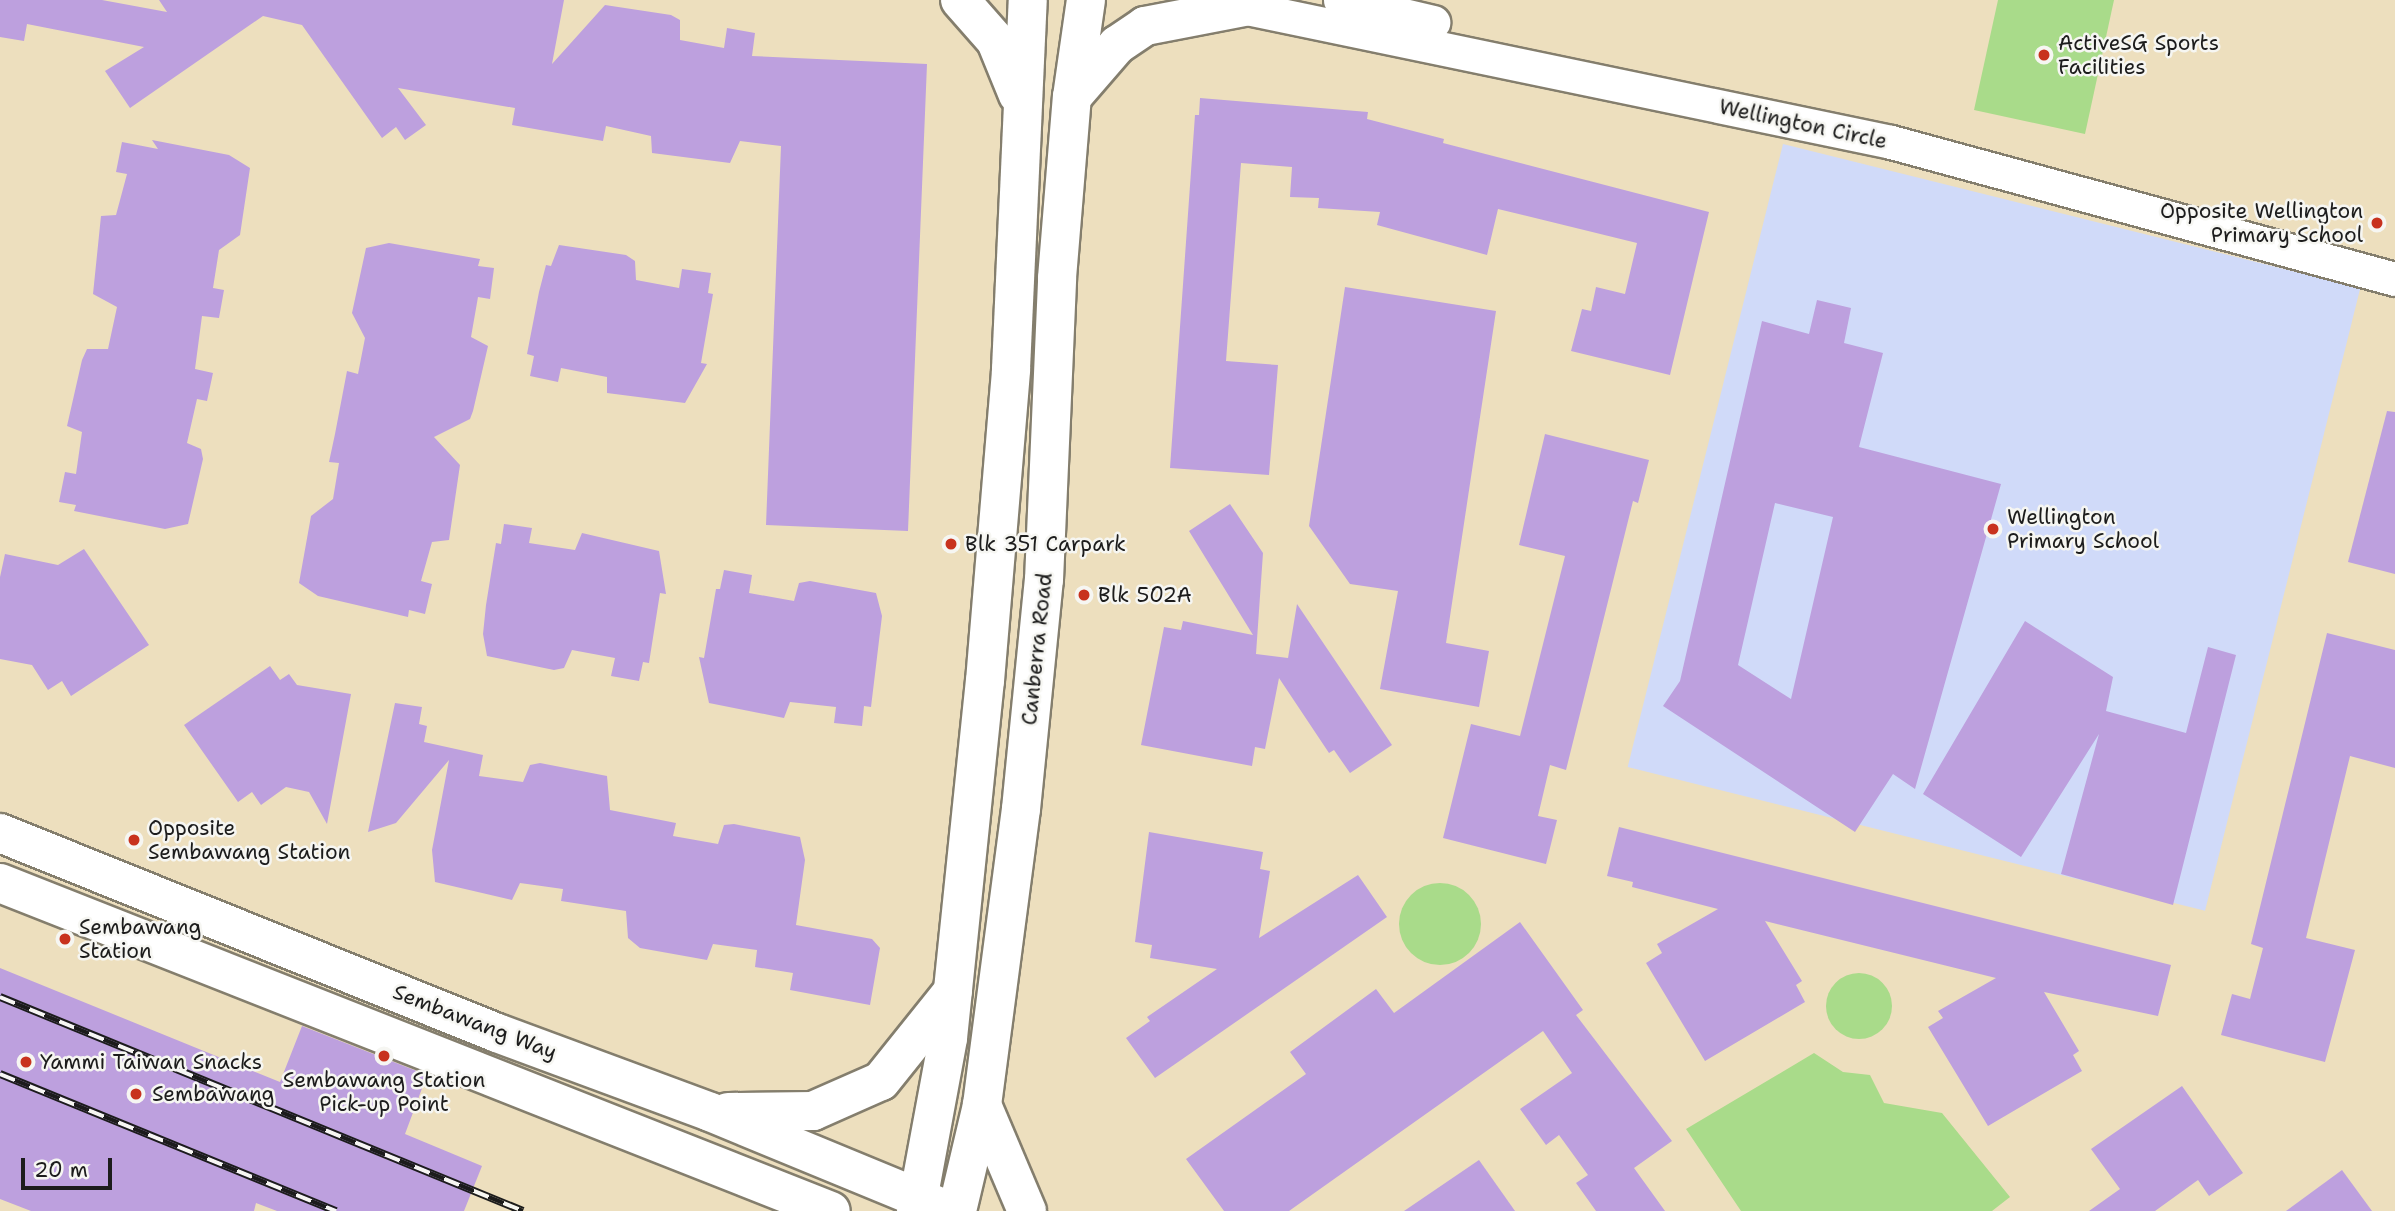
<!DOCTYPE html>
<html>
<head>
<meta charset="utf-8">
<style>
	body { margin:0 }
	#map { position:relative; width:2395px; height:1211px; overflow:hidden; background:#eddfbe; font-family:"Shantell Sans",sans-serif }
	div>[style] { position:absolute }
	[style*='--x'] { left:calc(var(--x)*1px); top:calc(var(--y)*1px); width:calc(var(--w)*1px); rotate:calc(var(--a)*1deg) }
	.built>* { inset:0; background:#d0daf9; transform-origin:0 0 }
	.green>* { inset:0; background:#a9db8a }
	.round { border-radius:50% }
	.building>* { inset:0; background:#bda0de }
	.roads { filter:drop-shadow(2px 0 #847e6d) drop-shadow(-2px 0 #847e6d) drop-shadow(0 2px #847e6d) drop-shadow(0 -2px #847e6d) }
	.minor>* { height:33px; margin:-16.5px; padding:0 16.5px; transform-origin:16.5px; border-radius:16.5px; background:#fff }
	.major>* { height:38px; margin:-19px; padding:0 19px; transform-origin:19px; border-radius:19px; background:#fff }
	.rail>* { height:8px; margin-top:-4px; transform-origin:0; background:repeating-linear-gradient(90deg,#f6f6f2 0 16px,#1c1c1c 0 32px); box-sizing:border-box; border-block:2px solid #1c1c1c }
	.dots>* { width:19px; height:19px; translate:-50% -50%; box-sizing:border-box; border:4px solid #f6f6f2; border-radius:50% }
	span { translate:-50% -50%; white-space:nowrap; text-align:center; line-height:1.15; -webkit-text-stroke:5px #f6f6f2; paint-order:stroke }
	.poi-label { font-size:21px; color:#1c1c1c }
	.left { translate:0 -50%; text-align:left }
	.right { translate:-100% -50%; text-align:right }
	.street-label { font-size:21px; color:#1c1c1c }
	.scale { position:absolute; left:21px; top:1158px; width:91px; height:32px; box-sizing:border-box; border:4px solid #1c1c1c; border-top:0; padding-left:9px; font-size:21px; line-height:24px; white-space:nowrap; color:#1c1c1c; -webkit-text-stroke:5px #f6f6f2; paint-order:stroke }
</style>
</head>
<body>
<div id="map">
	<div class="built">
		<div style="left:1783px;top:144px;width:595px;height:642px;rotate:14deg"></div>
	</div>
	<div class="green">
		<div style="clip-path:polygon(1998px 0,2114px 0,2085px 134px,1974px 110px)"></div>
		<div class="round" style="left:1399px;top:883px;width:82px;height:82px"></div>
		<div class="round" style="left:1826px;top:973px;width:66px;height:66px"></div>
		<div style="clip-path:polygon(1814px 1053px,1843px 1072px,1870px 1075px,1884px 1103px,1942px 1113px,2010px 1197px,1992px 1211px,1741px 1211px,1686px 1129px)"></div>
	</div>
	<div class="building">
		<div style="clip-path:polygon(0 0,102px 0,167px 12px,159px 0,564px 0,552px 64px,605px 5px,671px 15px,680px 20px,680px 40px,724px 48px,727px 28px,755px 33px,752px 56px,927px 64px,908px 531px,766px 525px,781px 146px,740px 141px,730px 163px,652px 153px,651px 136px,606px 126px,603px 141px,512px 125px,515px 108px,398px 88px,426px 125px,405px 140px,396px 127px,382px 138px,302px 25px,263px 16px,130px 108px,105px 71px,144px 47px,27px 24px,24px 41px,0 37px)"></div>
		<div style="clip-path:polygon(1200px 98px,1368px 112px,1367px 119px,1444px 139px,1443px 143px,1709px 212px,1670px 375px,1571px 351px,1582px 309px,1591px 311px,1596px 287px,1625px 294px,1637px 243px,1498px 209px,1487px 255px,1377px 225px,1380px 212px,1318px 208px,1319px 198px,1290px 197px,1292px 167px,1241px 163px,1226px 361px,1278px 365px,1269px 475px,1170px 468px,1195px 115px,1199px 115px)"></div>
		<div style="clip-path:polygon(152px 140px,229px 155px,250px 168px,240px 235px,219px 250px,213px 288px,224px 290px,219px 318px,202px 316px,195px 369px,213px 373px,207px 401px,197px 399px,187px 443px,201px 449px,203px 459px,188px 524px,165px 529px,74px 511px,76px 505px,59px 502px,65px 472px,76px 474px,82px 432px,67px 426px,82px 360px,87px 349px,108px 349px,117px 307px,93px 294px,101px 216px,116px 215px,127px 174px,116px 172px,122px 142px,158px 149px)"></div>
		<div style="clip-path:polygon(389px 243px,480px 259px,478px 266px,494px 268px,490px 299px,478px 297px,471px 337px,488px 346px,473px 411px,470px 419px,434px 437px,460px 465px,449px 540px,432px 542px,421px 581px,432px 584px,425px 614px,409px 610px,408px 617px,318px 596px,299px 583px,311px 516px,333px 499px,339px 463px,329px 462px,335px 434px,347px 371px,358px 374px,365px 338px,352px 313px,366px 248px)"></div>
		<div style="clip-path:polygon(559px 245px,626px 255px,635px 261px,636px 280px,679px 288px,682px 269px,711px 273px,708px 293px,713px 294px,701px 363px,707px 364px,685px 403px,607px 393px,607px 377px,561px 368px,558px 382px,530px 376px,534px 356px,527px 354px,539px 292px,546px 265px,551px 266px)"></div>
		<div style="clip-path:polygon(1345px 287px,1496px 311px,1446px 643px,1489px 651px,1479px 707px,1380px 689px,1398px 591px,1350px 584px,1309px 526px)"></div>
		<div style="clip-path:polygon(evenodd,1817px 300px,1851px 308px,1844px 343px,1883px 353px,1859px 447px,2001px 484px,1915px 789px,1893px 774px,1855px 832px,1663px 706px,1680px 681px,1762px 321px,1809px 334px,1817px 300px,1775px 503px,1833px 517px,1791px 699px,1738px 665px,1775px 503px)"></div>
		<div style="clip-path:polygon(2387px 411px,2395px 412px,2395px 574px,2348px 562px)"></div>
		<div style="clip-path:polygon(1545px 434px,1649px 460px,1638px 503px,1633px 501px,1566px 770px,1550px 765px,1538px 816px,1557px 820px,1546px 864px,1443px 838px,1471px 724px,1520px 736px,1565px 556px,1519px 545px)"></div>
		<div style="clip-path:polygon(1230px 504px,1263px 553px,1256px 654px,1288px 658px,1297px 604px,1392px 745px,1350px 773px,1334px 750px,1329px 753px,1279px 678px,1265px 749px,1255px 747px,1252px 766px,1141px 745px,1164px 627px,1181px 630px,1183px 621px,1253px 635px,1189px 531px)"></div>
		<div style="clip-path:polygon(504px 524px,532px 528px,529px 543px,575px 550px,582px 533px,659px 551px,666px 594px,660px 593px,649px 663px,643px 662px,639px 681px,611px 676px,615px 658px,572px 650px,564px 668px,554px 670px,487px 656px,483px 634px,486px 605px,496px 543px,501px 544px)"></div>
		<div style="clip-path:polygon(84px 549px,149px 645px,71px 696px,62px 681px,48px 690px,32px 665px,0 659px,0 577px,5px 554px,58px 565px)"></div>
		<div style="clip-path:polygon(724px 570px,752px 575px,749px 593px,794px 601px,799px 583px,810px 581px,876px 593px,882px 616px,871px 707px,864px 706px,862px 726px,834px 723px,836px 707px,790px 702px,784px 718px,709px 703px,699px 657px,704px 658px,716px 589px,720px 589px)"></div>
		<div style="clip-path:polygon(2025px 621px,2113px 677px,2106px 711px,2186px 733px,2208px 647px,2236px 655px,2173px 905px,2061px 874px,2099px 734px,2021px 857px,1923px 794px)"></div>
		<div style="clip-path:polygon(2327px 633px,2395px 650px,2395px 768px,2350px 756px,2306px 938px,2355px 950px,2325px 1062px,2221px 1035px,2232px 994px,2250px 999px,2263px 948px,2251px 944px)"></div>
		<div style="clip-path:polygon(270px 666px,280px 680px,289px 674px,297px 685px,351px 694px,327px 824px,309px 792px,286px 787px,261px 805px,252px 792px,238px 802px,184px 725px)"></div>
		<div style="clip-path:polygon(395px 703px,422px 707px,419px 724px,427px 726px,424px 742px,483px 755px,479px 776px,523px 782px,530px 765px,540px 763px,607px 776px,610px 810px,676px 823px,673px 836px,718px 844px,724px 825px,734px 824px,800px 837px,805px 860px,796px 925px,872px 939px,880px 948px,870px 1005px,790px 990px,793px 973px,755px 967px,757px 950px,713px 944px,707px 960px,640px 948px,628px 938px,626px 911px,561px 901px,563px 889px,520px 883px,512px 900px,435px 882px,432px 850px,449px 760px,396px 823px,368px 832px)"></div>
		<div style="clip-path:polygon(1619px 827px,2171px 965px,2158px 1016px,2044px 992px,2079px 1051px,2073px 1055px,2082px 1071px,1988px 1126px,1928px 1027px,1943px 1018px,1938px 1011px,1996px 978px,1765px 921px,1802px 981px,1796px 985px,1805px 1002px,1705px 1061px,1646px 963px,1662px 953px,1657px 944px,1718px 909px,1632px 887px,1633px 882px,1607px 876px)"></div>
		<div style="clip-path:polygon(1149px 832px,1263px 852px,1260px 869px,1270px 871px,1259px 938px,1358px 875px,1387px 917px,1155px 1078px,1126px 1038px,1150px 1021px,1147px 1017px,1217px 969px,1150px 958px,1152px 945px,1135px 942px)"></div>
		<div style="clip-path:polygon(1520px 922px,1583px 1010px,1576px 1015px,1672px 1141px,1634px 1168px,1665px 1211px,1596px 1211px,1576px 1183px,1588px 1175px,1559px 1135px,1546px 1145px,1520px 1109px,1572px 1073px,1543px 1031px,1289px 1211px,1224px 1211px,1186px 1159px,1306px 1074px,1290px 1052px,1376px 989px,1394px 1013px)"></div>
		<div style="clip-path:polygon(0 968px,280px 1082px,302px 1026px,427px 1075px,405px 1134px,482px 1166px,464px 1211px,277px 1211px,256px 1203px,254px 1211px,31px 1211px,0 1199px)"></div>
		<div style="clip-path:polygon(2182px 1086px,2243px 1173px,2209px 1196px,2198px 1180px,2155px 1211px,2089px 1211px,2120px 1189px,2091px 1149px)"></div>
		<div style="clip-path:polygon(1479px 1160px,1515px 1211px,1404px 1211px)"></div>
		<div style="clip-path:polygon(2342px 1170px,2372px 1211px,2286px 1211px)"></div>
	</div>
	<div class="roads">
		<div class="minor">
			<div style="--x:1340;--y:0;--w:96;--a:13.3"></div>
			<div style="--x:1223;--y:3;--w:682;--a:11.75"></div>
			<div style="--x:1891;--y:142;--w:522;--a:15.21"></div>
		</div>
		<div class="major">
			<div style="--x:960;--y:0;--w:55;--a:48.7"></div>
			<div style="--x:996;--y:41;--w:58;--a:67.8"></div>
			<div style="--x:1072;--y:97;--w:69;--a:-49.1"></div>
			<div style="--x:1117;--y:45;--w:34;--a:-34"></div>
			<div style="--x:1145;--y:26;--w:107;--a:-10.8"></div>
			<div style="--x:0;--y:833;--w:536;--a:21.92"></div>
			<div style="--x:497;--y:1033;--w:227;--a:20.3"></div>
			<div style="--x:710;--y:1112;--w:250;--a:22.4"></div>
			<div style="--x:0;--y:883;--w:893;--a:21.54"></div>
			<div style="--x:982;--y:1105;--w:115;--a:67"></div>
			<div style="--x:728;--y:1112;--w:85;--a:-0.7"></div>
			<div style="--x:813;--y:1111;--w:74;--a:-23.8"></div>
			<div style="--x:881;--y:1081;--w:115;--a:-51.3"></div>
			<div style="--x:916;--y:1211;--w:176;--a:-79.5"></div>
			<div style="--x:948;--y:1038;--w:359;--a:-84.1"></div>
			<div style="--x:985;--y:681;--w:313;--a:-85.2"></div>
			<div style="--x:1011;--y:369;--w:369;--a:-87.4"></div>
			<div style="--x:957;--y:1211;--w:109;--a:-76.7"></div>
			<div style="--x:982;--y:1105;--w:299;--a:-82.5"></div>
			<div style="--x:1021;--y:809;--w:230;--a:-84.3"></div>
			<div style="--x:1044;--y:580;--w:302;--a:-87.5"></div>
			<div style="--x:1057;--y:278;--w:182;--a:-85.3"></div>
			<div style="--x:1072;--y:97;--w:98;--a:-81.8"></div>
		</div>
	</div>
	<div class="rail">
		<div style="--x:0;--y:997;--w:565;--a:22.25"></div>
		<div style="--x:0;--y:1074;--w:363;--a:22.2"></div>
	</div>
	<div class="dots">
		<div style="left:2044px;top:55px;background:#c8321e"></div>
		<div style="left:2377px;top:223px;background:#c8321e"></div>
		<div style="left:1993px;top:529px;background:#c8321e"></div>
		<div style="left:951px;top:544px;background:#c8321e"></div>
		<div style="left:1084px;top:595px;background:#c8321e"></div>
		<div style="left:134px;top:840px;background:#c8321e"></div>
		<div style="left:65px;top:939px;background:#c8321e"></div>
		<div style="left:384px;top:1056px;background:#c8321e"></div>
		<div style="left:26px;top:1062px;background:#c8321e"></div>
		<div style="left:136px;top:1094px;background:#c8321e"></div>
	</div>
	<div class="poi-label">
		<span class="left" style="left:2058px;top:55px">ActiveSG Sports<br>Facilities</span>
		<span class="right" style="left:2363px;top:223px">Opposite Wellington<br>Primary School</span>
		<span class="left" style="left:2007px;top:529px">Wellington<br>Primary School</span>
		<span class="left" style="left:965px;top:544px">Blk 351 Carpark</span>
		<span class="left" style="left:1098px;top:595px">Blk 502A</span>
		<span class="left" style="left:148px;top:840px">Opposite<br>Sembawang Station</span>
		<span class="left" style="left:79px;top:939px">Sembawang<br>Station</span>
		<span class="left" style="left:40px;top:1062px">Yammi Taiwan Snacks</span>
		<span style="left:384px;top:1092px">Sembawang Station<br>Pick-up Point</span>
		<span class="left" style="left:152px;top:1094px">Sembawang</span>
	</div>
	<div class="street-label">
		<span style="left:1803px;top:124px;rotate:12deg">Wellington Circle</span>
		<span style="left:1037px;top:649px;rotate:-84deg">Canberra Road</span>
		<span style="left:475px;top:1022px;rotate:21deg">Sembawang Way</span>
	</div>
	<div class="scale">20 m</div>
</div>
</body>
</html>
